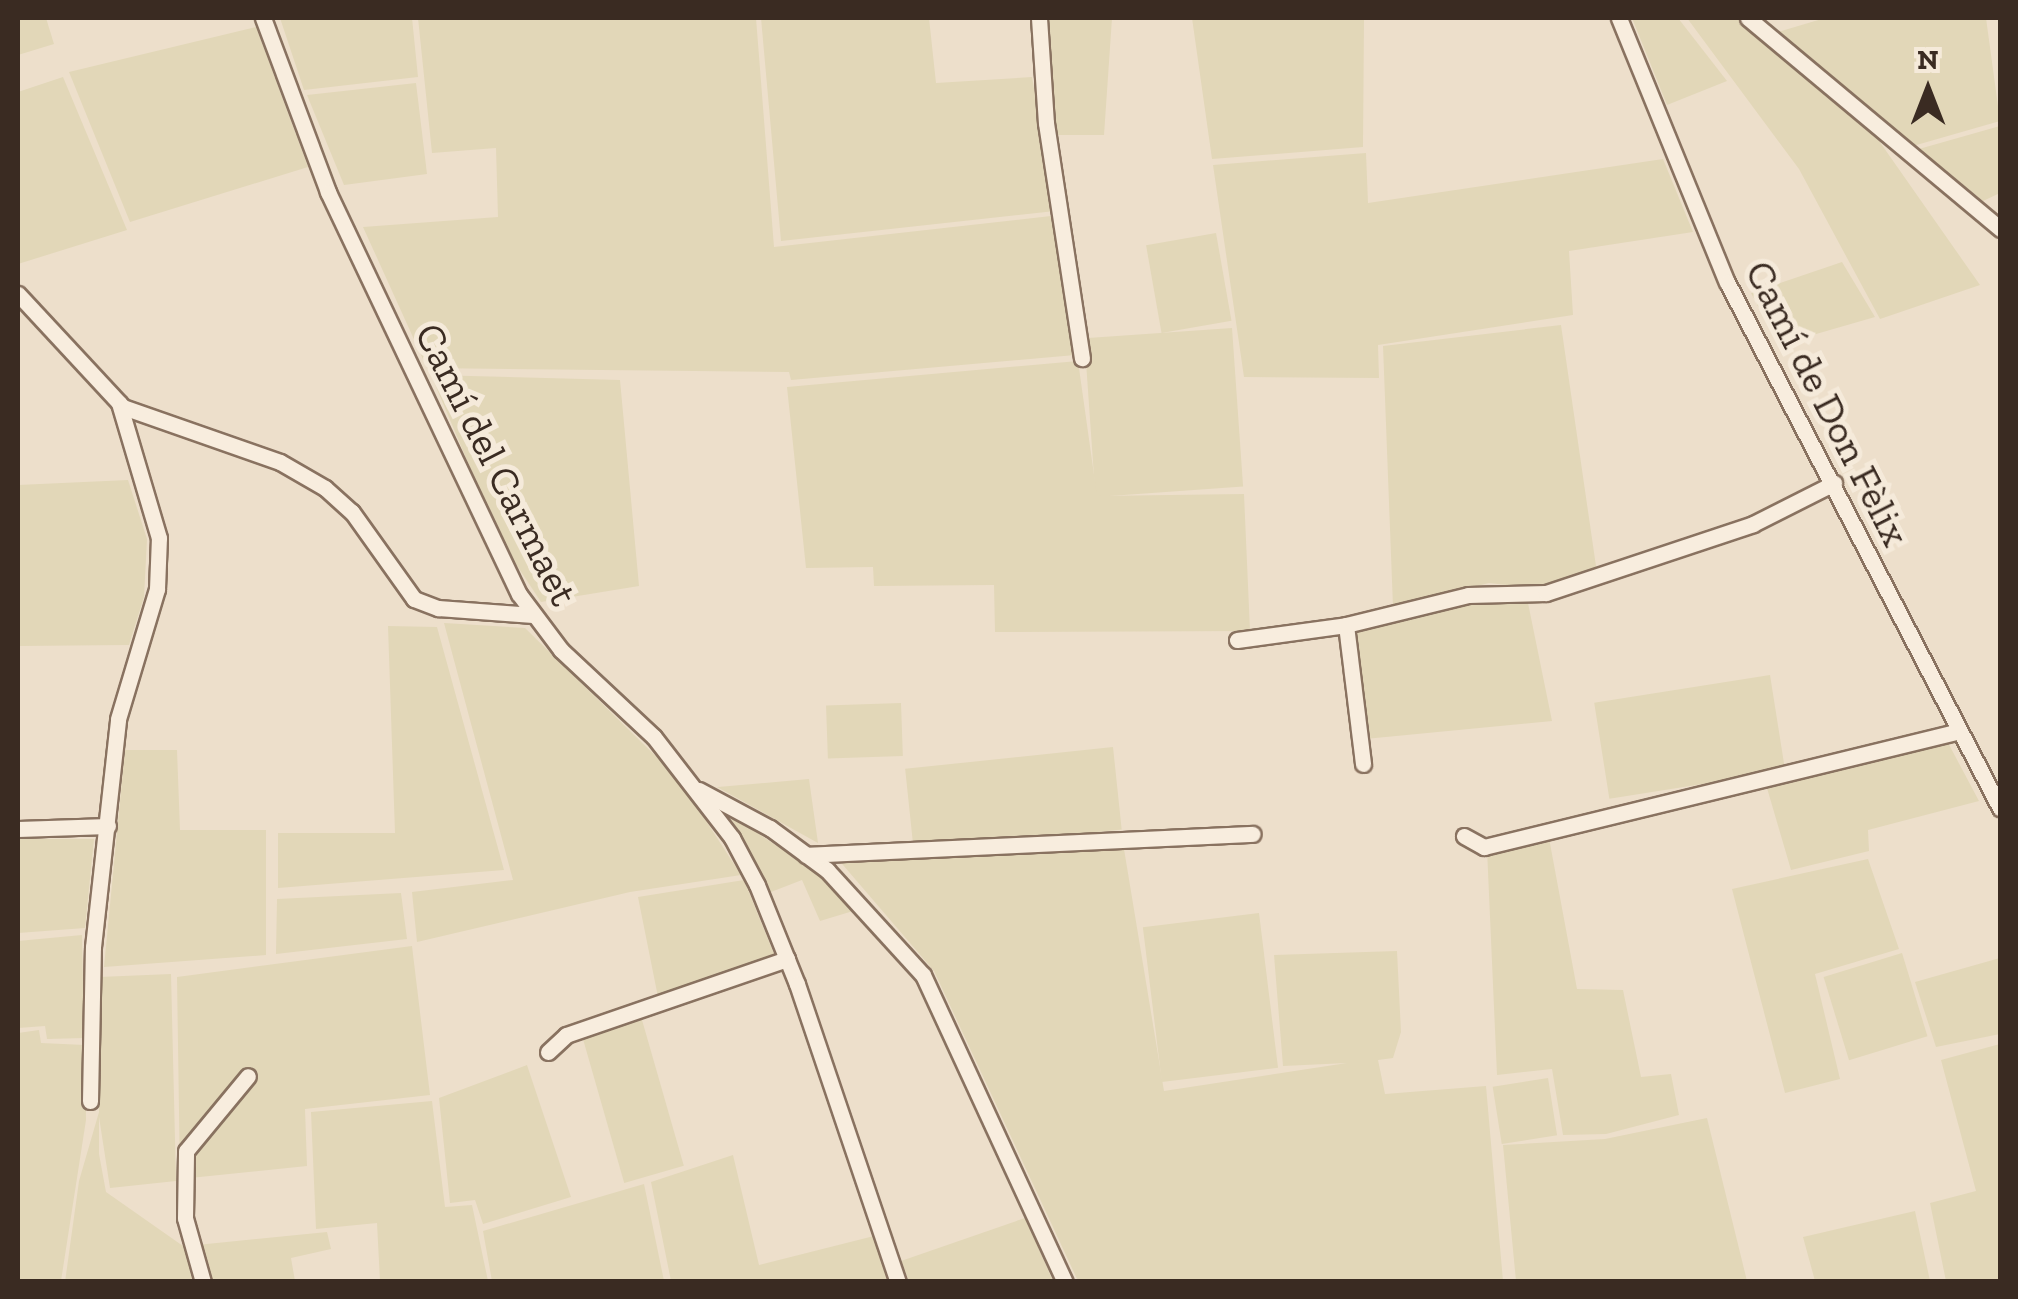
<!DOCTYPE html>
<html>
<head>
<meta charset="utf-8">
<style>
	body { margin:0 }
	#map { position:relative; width:2018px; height:1299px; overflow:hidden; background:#eddfcb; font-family:"Zilla Slab",serif }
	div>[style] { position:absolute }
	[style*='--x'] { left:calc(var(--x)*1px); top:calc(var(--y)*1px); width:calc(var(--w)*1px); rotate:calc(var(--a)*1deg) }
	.farmland>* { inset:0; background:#e2d7b8; transform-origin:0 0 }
	.roads { filter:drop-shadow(2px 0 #897260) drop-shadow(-2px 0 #897260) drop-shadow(0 2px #897260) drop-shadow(0 -2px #897260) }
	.street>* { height:15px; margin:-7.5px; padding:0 7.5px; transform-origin:7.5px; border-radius:7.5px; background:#f8edde }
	span { translate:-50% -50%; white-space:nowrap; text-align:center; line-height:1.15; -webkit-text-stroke:10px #f5eada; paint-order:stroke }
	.street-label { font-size:40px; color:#3a2b22 }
	.frame { position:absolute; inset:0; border:20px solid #3a2b22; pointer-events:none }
	.north { position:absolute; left:1878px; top:40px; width:100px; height:100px; -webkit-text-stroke:8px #f5eada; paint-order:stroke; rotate:0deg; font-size:28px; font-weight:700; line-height:40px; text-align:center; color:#3a2b22 }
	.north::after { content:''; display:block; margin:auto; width:35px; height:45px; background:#3a2b22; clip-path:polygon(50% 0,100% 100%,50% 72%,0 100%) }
</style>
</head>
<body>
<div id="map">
	<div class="farmland">
		<div style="clip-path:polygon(18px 18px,46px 18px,54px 44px,18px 55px)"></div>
		<div style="clip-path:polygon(280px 18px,412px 18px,418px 77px,304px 90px)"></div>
		<div style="clip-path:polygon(418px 18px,756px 18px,774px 247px,1051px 216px,1075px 355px,791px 380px,789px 372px,427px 368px,363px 227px,498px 217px,496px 148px,432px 153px)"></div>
		<div style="clip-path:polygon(761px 18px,929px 18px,936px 83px,1032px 77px,1055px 211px,781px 241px)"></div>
		<div style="clip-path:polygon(1045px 18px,1112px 18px,1104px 135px,1051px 135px)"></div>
		<div style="clip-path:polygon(1192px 18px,1364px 18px,1363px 147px,1212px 159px)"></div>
		<div style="clip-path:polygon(1632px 18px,1678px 18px,1727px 81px,1667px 105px)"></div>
		<div style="clip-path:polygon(1687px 18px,1739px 18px,1877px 138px,1980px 285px,1880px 319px,1799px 169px)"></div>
		<div style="clip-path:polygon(1825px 18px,1986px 18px,2000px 121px,1913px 146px,1778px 32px)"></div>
		<div style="clip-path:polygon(256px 27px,308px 167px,130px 222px,69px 72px)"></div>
		<div style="clip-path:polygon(63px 77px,127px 230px,18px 264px,18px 92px)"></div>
		<div style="clip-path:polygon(416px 83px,427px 174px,344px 185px,307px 95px)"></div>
		<div style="clip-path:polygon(2000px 126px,2000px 193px,1983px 201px,1919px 149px)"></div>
		<div style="clip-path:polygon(1366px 153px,1368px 203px,1663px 159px,1693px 232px,1569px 251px,1573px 315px,1378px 345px,1379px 378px,1244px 377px,1213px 165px)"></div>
		<div style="left:1216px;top:233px;width:89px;height:71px;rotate:80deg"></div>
		<div style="clip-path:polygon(1842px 262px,1875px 317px,1778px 345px,1751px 293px)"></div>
		<div style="clip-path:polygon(1561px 325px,1597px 573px,1532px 588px,1489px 583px,1393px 607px,1383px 346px)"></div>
		<div style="left:1232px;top:328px;width:159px;height:148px;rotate:86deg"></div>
		<div style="clip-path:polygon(1078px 361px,1097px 496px,1244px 494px,1250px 631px,995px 632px,994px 585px,874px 586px,873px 567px,806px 568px,787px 387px)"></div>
		<div style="clip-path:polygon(431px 375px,620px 380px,639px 586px,541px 602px,502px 543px)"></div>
		<div style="clip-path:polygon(128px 480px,147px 539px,144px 597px,129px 645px,18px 646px,18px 485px)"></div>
		<div style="clip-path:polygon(1471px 602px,1528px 603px,1552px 721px,1365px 739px,1355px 633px)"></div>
		<div style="clip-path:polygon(444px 623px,525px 628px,679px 779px,741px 875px,630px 892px,417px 942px,412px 892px,513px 880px)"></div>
		<div style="clip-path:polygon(388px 626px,437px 627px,504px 870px,278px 888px,278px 833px,395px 833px)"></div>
		<div style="left:1770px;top:675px;width:97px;height:178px;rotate:81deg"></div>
		<div style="left:901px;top:703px;width:53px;height:75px;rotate:88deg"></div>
		<div style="clip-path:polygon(1946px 739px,1979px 801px,1868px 830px,1869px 851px,1791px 870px,1767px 788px)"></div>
		<div style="left:1113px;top:747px;width:83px;height:209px;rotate:84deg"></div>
		<div style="clip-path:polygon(125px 750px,177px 750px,180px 830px,266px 830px,266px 955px,104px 967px)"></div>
		<div style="clip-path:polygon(809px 779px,818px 843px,717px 787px,718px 787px)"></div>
		<div style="clip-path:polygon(728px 813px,821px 876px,853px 911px,820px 921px,802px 880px,771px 892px)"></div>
		<div style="clip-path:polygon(1549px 838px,1577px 989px,1623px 990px,1641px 1077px,1671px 1074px,1679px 1115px,1606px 1134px,1563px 1135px,1552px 1069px,1497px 1075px,1487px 849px)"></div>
		<div style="clip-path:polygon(18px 839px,94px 839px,85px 928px,18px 933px)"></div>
		<div style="clip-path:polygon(1123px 843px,1164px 1091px,1347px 1063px,1283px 1066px,1274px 955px,1397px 951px,1401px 1032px,1393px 1058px,1378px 1060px,1385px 1094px,1486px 1086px,1503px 1281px,1078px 1281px,934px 971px,837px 858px)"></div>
		<div style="clip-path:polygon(1868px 859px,1899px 949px,1815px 974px,1840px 1079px,1785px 1093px,1732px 889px)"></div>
		<div style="clip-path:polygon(744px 880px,776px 959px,658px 997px,638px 897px)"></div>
		<div style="clip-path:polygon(401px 893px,407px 939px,276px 954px,277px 899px)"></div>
		<div style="left:1259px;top:913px;width:156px;height:117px;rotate:83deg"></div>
		<div style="clip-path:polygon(82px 935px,84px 1038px,47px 1039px,45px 1026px,18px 1028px,18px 941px)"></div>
		<div style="clip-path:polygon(412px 946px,430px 1095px,305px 1109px,307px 1166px,180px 1179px,177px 977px)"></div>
		<div style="left:1902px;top:953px;width:87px;height:82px;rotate:73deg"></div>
		<div style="clip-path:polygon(2000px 958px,2000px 1034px,1936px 1047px,1915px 982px)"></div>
		<div style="clip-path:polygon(171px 974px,176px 1181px,110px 1188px,99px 1117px,99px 1154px,106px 1192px,183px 1246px,196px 1281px,65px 1282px,79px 1181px,99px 1112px,99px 977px)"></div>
		<div style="left:640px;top:1013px;width:159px;height:62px;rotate:74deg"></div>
		<div style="clip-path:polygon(39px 1030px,41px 1043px,85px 1045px,86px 1120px,61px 1281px,18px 1281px,18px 1033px)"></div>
		<div style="clip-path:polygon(2000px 1044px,2000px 1281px,1946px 1281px,1930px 1203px,1976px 1191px,1941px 1060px)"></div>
		<div style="clip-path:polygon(527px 1065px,571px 1197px,483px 1224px,475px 1200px,450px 1203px,439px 1098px)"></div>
		<div style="left:1548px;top:1078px;width:58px;height:56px;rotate:81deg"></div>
		<div style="clip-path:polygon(432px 1101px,445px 1207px,472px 1205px,488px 1281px,380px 1281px,377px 1223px,316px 1229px,311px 1112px)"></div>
		<div style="clip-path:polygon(1707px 1118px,1747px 1281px,1516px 1281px,1503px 1145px,1605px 1139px)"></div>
		<div style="clip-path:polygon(733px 1155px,759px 1265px,874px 1236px,888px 1281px,671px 1281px,651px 1182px)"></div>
		<div style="clip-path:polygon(644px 1184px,664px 1281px,492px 1281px,483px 1231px)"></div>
		<div style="clip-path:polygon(1915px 1211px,1930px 1281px,1815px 1281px,1803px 1237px)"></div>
		<div style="clip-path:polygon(1025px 1218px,1053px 1281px,909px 1281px,901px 1261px)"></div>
		<div style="clip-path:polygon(327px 1232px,331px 1249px,291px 1258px,295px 1281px,211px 1282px,197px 1245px)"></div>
	</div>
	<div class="roads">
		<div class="street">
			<div style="--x:263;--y:18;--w:186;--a:69.5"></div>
			<div style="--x:328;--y:192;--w:445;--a:64.6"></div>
			<div style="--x:519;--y:594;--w:70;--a:53.1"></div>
			<div style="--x:561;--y:650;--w:127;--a:43.1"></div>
			<div style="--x:654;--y:737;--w:128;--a:52.3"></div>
			<div style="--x:732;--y:838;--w:53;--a:62"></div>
			<div style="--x:757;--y:885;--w:107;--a:68"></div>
			<div style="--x:797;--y:984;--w:315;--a:71.3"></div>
			<div style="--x:1039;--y:18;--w:105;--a:86.2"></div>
			<div style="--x:1046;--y:123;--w:238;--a:81.3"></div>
			<div style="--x:1619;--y:18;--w:285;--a:67.8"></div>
			<div style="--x:1727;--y:282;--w:593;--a:62.57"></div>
			<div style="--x:1748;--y:18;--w:329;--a:39.9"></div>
			<div style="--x:18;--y:294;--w:154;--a:47.1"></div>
			<div style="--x:123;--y:407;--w:166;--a:19.3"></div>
			<div style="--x:280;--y:462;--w:52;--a:30"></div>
			<div style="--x:325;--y:488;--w:36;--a:42"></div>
			<div style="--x:352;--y:512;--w:107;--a:54.5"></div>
			<div style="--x:414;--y:599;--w:26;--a:21"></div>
			<div style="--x:438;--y:608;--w:95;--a:4.2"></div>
			<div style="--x:1346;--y:625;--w:140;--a:83"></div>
			<div style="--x:1237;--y:640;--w:110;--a:-7.8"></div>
			<div style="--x:1346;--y:625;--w:126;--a:-13.8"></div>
			<div style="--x:1468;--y:595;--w:78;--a:-1.5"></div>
			<div style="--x:1546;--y:593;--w:218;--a:-18.4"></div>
			<div style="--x:1753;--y:524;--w:91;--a:-26.8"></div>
			<div style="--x:699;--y:790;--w:81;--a:28.2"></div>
			<div style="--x:770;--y:828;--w:71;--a:36.4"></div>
			<div style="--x:827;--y:870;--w:142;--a:47.6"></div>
			<div style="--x:923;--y:975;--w:338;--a:65.2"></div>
			<div style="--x:18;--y:829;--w:90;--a:-1.9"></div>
			<div style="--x:1464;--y:836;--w:23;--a:29"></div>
			<div style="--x:1484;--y:847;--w:486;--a:-13.7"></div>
			<div style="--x:806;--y:855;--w:447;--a:-2.7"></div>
			<div style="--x:548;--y:1052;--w:25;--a:-43"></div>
			<div style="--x:566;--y:1035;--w:234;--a:-19"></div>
			<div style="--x:90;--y:1101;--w:154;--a:-88.9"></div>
			<div style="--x:93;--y:947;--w:229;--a:-83.7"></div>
			<div style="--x:118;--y:719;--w:136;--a:-73.3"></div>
			<div style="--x:157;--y:589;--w:51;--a:-87.8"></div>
			<div style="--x:159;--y:538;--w:141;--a:-106.5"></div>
			<div style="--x:203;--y:1282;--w:66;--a:-105.7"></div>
			<div style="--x:185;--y:1218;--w:67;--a:-89.1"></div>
			<div style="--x:186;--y:1151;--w:97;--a:-50.4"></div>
		</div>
	</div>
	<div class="street-label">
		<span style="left:1828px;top:403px;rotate:63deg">Camí de Don Fèlix</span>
		<span style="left:497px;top:464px;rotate:63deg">Camí del Carmaet</span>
	</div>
	<div class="frame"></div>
	<div class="north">N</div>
</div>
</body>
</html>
